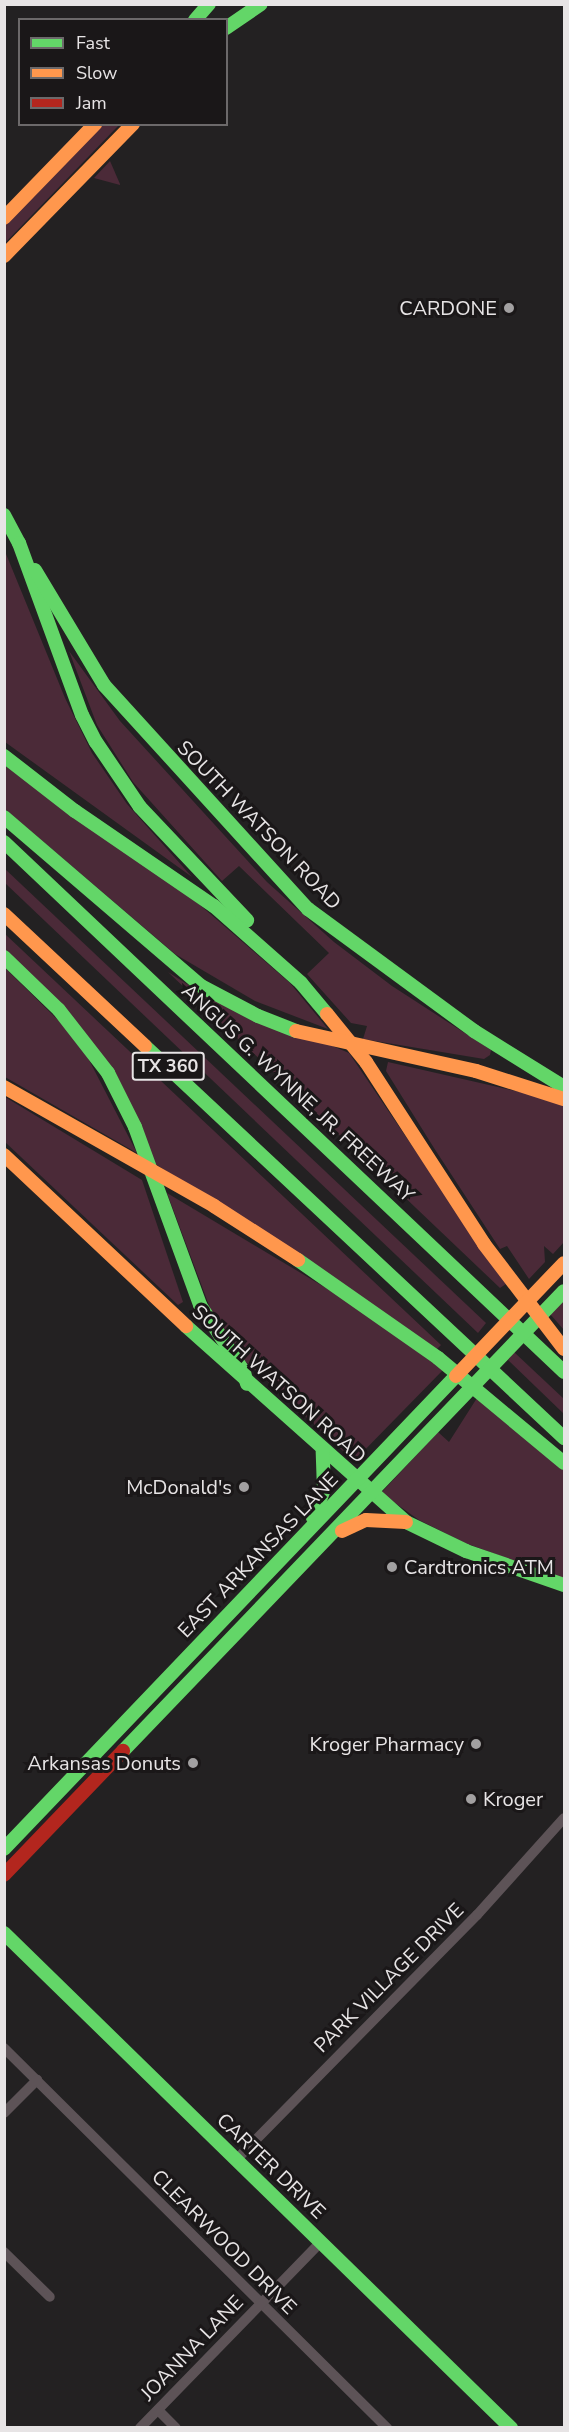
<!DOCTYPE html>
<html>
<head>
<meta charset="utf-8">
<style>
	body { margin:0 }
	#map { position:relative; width:569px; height:2432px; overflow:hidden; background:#232122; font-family:"Nunito Sans",sans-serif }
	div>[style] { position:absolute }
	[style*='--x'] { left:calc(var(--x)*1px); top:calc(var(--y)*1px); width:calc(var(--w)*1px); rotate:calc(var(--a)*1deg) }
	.green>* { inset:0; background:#4b2a38 }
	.street>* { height:10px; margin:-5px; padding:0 5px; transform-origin:5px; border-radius:5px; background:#5d5357 }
	.fast>* { height:14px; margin:-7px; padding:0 7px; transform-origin:7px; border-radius:7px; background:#63d668 }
	.slow>* { height:14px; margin:-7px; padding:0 7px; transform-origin:7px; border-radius:7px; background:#ff974d }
	.jam>* { height:14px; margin:-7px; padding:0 7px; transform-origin:7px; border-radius:7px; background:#b3261e }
	.dots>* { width:16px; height:16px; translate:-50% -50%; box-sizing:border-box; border:3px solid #1a1718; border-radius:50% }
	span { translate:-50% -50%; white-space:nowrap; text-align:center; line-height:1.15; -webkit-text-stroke:6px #1a1718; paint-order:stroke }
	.shield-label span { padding:2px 4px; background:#1a1718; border:2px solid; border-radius:4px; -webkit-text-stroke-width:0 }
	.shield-label { font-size:18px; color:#e7e4e5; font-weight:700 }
	.poi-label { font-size:20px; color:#e7e4e5 }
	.right { translate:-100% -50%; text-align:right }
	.left { translate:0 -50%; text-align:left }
	.street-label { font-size:20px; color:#e7e4e5 }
	.frame { position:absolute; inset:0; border:6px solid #e7e4e5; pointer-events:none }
	.legend { position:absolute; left:18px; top:18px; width:210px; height:108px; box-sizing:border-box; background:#1a1718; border:2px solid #6c696a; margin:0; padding:8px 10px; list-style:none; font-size:18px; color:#e7e4e5 }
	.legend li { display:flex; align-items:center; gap:12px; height:30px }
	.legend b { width:30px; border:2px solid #6c696a }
</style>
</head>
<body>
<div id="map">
	<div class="green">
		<div style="clip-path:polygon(101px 125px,119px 125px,5px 243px,4px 224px)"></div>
		<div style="clip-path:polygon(110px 161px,120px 184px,120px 185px,94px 178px)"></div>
		<div style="clip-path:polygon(4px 549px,65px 698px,92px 753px,127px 804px,192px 877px,5px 742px)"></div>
		<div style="clip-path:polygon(69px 651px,120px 721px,267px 882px,334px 942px,392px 986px,491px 1050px,490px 1055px,484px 1059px,363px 1039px,367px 1026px,351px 1023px,307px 974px,329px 953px,239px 866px,222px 881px,133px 782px,97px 725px)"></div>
		<div style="clip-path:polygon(4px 765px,200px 905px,290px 983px,328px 1029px,255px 1001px,175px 954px,5px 809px)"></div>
		<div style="clip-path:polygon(4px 868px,486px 1323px,478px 1333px,5px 883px)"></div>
		<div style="clip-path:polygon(4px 933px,441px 1345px,437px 1349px,154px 1163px,125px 1094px,5px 951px)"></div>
		<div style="clip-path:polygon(4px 967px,61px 1023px,88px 1058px,137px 1153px,5px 1077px)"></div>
		<div style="clip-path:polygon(168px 972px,187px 984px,349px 1053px,506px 1284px,500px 1288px)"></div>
		<div style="clip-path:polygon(388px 1062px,564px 1102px,564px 1242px,553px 1254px,544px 1246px,545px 1262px,529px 1279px,507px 1246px,500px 1249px,434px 1148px,386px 1071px)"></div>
		<div style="clip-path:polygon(5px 1097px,142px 1180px,183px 1302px,178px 1305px,5px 1142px)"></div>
		<div style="clip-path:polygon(167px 1193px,351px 1303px,443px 1370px,354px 1461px,236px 1353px,216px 1324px)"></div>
		<div style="clip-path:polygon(564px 1300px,564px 1330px,550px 1314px)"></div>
		<div style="clip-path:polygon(514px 1352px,564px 1399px,564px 1414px,508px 1360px)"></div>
		<div style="clip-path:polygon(477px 1398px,564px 1471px,564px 1579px,465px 1543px,419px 1520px,381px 1493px,438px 1432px,449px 1442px)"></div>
	</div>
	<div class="street">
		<div style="--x:4;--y:2048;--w:540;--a:44.77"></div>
		<div style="--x:4;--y:2113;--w:47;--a:-45"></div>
		<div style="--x:236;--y:2160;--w:344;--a:-45.5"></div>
		<div style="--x:477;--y:1915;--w:130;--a:-48.1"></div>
		<div style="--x:4;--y:2252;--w:64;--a:44.4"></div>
		<div style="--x:158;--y:2410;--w:25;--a:45"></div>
		<div style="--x:140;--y:2428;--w:260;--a:-45.8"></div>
	</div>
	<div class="fast">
		<div style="--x:195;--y:20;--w:21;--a:-49"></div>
		<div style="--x:226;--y:28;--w:42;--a:-34.4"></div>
		<div style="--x:4;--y:515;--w:32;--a:62"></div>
		<div style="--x:19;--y:543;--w:183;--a:69.9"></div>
		<div style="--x:82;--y:715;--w:30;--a:63"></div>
		<div style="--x:96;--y:742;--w:78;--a:55.9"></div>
		<div style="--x:140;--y:807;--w:156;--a:46.6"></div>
		<div style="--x:35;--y:570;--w:134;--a:59"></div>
		<div style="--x:104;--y:685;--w:303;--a:47.7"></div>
		<div style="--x:308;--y:909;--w:206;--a:36.3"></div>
		<div style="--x:474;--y:1031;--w:106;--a:31.9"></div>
		<div style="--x:4;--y:756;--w:90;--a:37.8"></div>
		<div style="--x:75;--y:811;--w:168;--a:34.4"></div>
		<div style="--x:214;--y:906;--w:116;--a:41.5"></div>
		<div style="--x:301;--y:983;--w:40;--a:50"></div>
		<div style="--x:4;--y:817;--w:260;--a:40.6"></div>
		<div style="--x:201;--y:986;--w:64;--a:27.8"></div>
		<div style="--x:258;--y:1016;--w:41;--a:21.5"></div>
		<div style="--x:4;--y:842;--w:771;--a:43.42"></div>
		<div style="--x:4;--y:957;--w:76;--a:43.9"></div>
		<div style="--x:59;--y:1010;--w:80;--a:52.1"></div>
		<div style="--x:108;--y:1073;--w:60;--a:63.4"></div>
		<div style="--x:135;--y:1127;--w:189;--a:69.9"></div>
		<div style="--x:200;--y:1305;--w:80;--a:56.7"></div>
		<div style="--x:244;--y:1372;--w:12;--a:76"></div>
		<div style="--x:145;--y:1046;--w:574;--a:43.09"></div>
		<div style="--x:298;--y:1260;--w:171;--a:35"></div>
		<div style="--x:438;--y:1358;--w:164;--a:39.8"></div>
		<div style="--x:186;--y:1326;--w:295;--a:41.7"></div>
		<div style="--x:406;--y:1522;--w:67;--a:25.8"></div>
		<div style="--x:466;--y:1551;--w:104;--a:19.1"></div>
		<div style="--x:313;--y:1518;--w:30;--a:-69"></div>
		<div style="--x:324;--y:1490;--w:38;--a:-92"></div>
		<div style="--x:123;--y:1751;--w:637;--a:-46.21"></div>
		<div style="--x:4;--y:1849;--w:654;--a:-46.3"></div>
		<div style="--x:4;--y:1933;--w:709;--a:44.31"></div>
	</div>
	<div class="slow">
		<div style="--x:4;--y:218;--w:131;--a:-45.9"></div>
		<div style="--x:4;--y:256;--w:185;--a:-45.7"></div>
		<div style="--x:4;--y:914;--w:193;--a:43.1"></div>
		<div style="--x:327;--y:1014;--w:62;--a:50.9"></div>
		<div style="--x:366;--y:1062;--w:217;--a:57"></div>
		<div style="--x:484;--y:1244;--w:132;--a:52.7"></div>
		<div style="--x:296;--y:1031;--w:184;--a:12.5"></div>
		<div style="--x:476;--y:1071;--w:92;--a:17.7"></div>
		<div style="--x:4;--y:1087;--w:241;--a:29.5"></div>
		<div style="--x:214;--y:1206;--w:100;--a:32.7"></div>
		<div style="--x:4;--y:1155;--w:250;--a:43.2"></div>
		<div style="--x:456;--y:1376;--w:156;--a:-46.3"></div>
		<div style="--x:342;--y:1531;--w:26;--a:-25"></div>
		<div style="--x:366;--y:1520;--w:40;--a:2.9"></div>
	</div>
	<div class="jam">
		<div style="--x:4;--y:1875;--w:172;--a:-46.2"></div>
	</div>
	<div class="dots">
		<div style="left:509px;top:308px;background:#a2a0a1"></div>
		<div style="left:244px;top:1487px;background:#a2a0a1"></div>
		<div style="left:392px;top:1567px;background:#a2a0a1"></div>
		<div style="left:476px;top:1744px;background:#a2a0a1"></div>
		<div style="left:193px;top:1763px;background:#a2a0a1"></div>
		<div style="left:471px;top:1799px;background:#a2a0a1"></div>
	</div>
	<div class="shield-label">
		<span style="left:168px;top:1066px">TX 360</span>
	</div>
	<div class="poi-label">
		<span class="right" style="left:497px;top:308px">CARDONE</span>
		<span class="right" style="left:232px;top:1487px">McDonald's</span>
		<span class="left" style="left:404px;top:1567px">Cardtronics ATM</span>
		<span class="right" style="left:464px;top:1744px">Kroger Pharmacy</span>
		<span class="right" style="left:181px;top:1763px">Arkansas Donuts</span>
		<span class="left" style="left:483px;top:1799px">Kroger</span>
	</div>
	<div class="street-label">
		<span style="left:259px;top:825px;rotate:46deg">SOUTH WATSON ROAD</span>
		<span style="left:298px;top:1093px;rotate:43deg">ANGUS G. WYNNE, JR. FREEWAY</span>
		<span style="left:279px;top:1384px;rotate:42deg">SOUTH WATSON ROAD</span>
		<span style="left:258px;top:1555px;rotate:-46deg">EAST ARKANSAS LANE</span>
		<span style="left:389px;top:1978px;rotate:-45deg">PARK VILLAGE DRIVE</span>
		<span style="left:271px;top:2166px;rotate:44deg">CARTER DRIVE</span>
		<span style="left:224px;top:2242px;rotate:45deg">CLEARWOOD DRIVE</span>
		<span style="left:192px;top:2348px;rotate:-46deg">JOANNA LANE</span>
	</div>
	<div class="frame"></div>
	<ul class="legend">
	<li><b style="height:8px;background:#63d668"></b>Fast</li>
	<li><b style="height:8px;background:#ff974d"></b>Slow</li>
	<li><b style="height:8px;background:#b3261e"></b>Jam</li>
	</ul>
</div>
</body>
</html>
